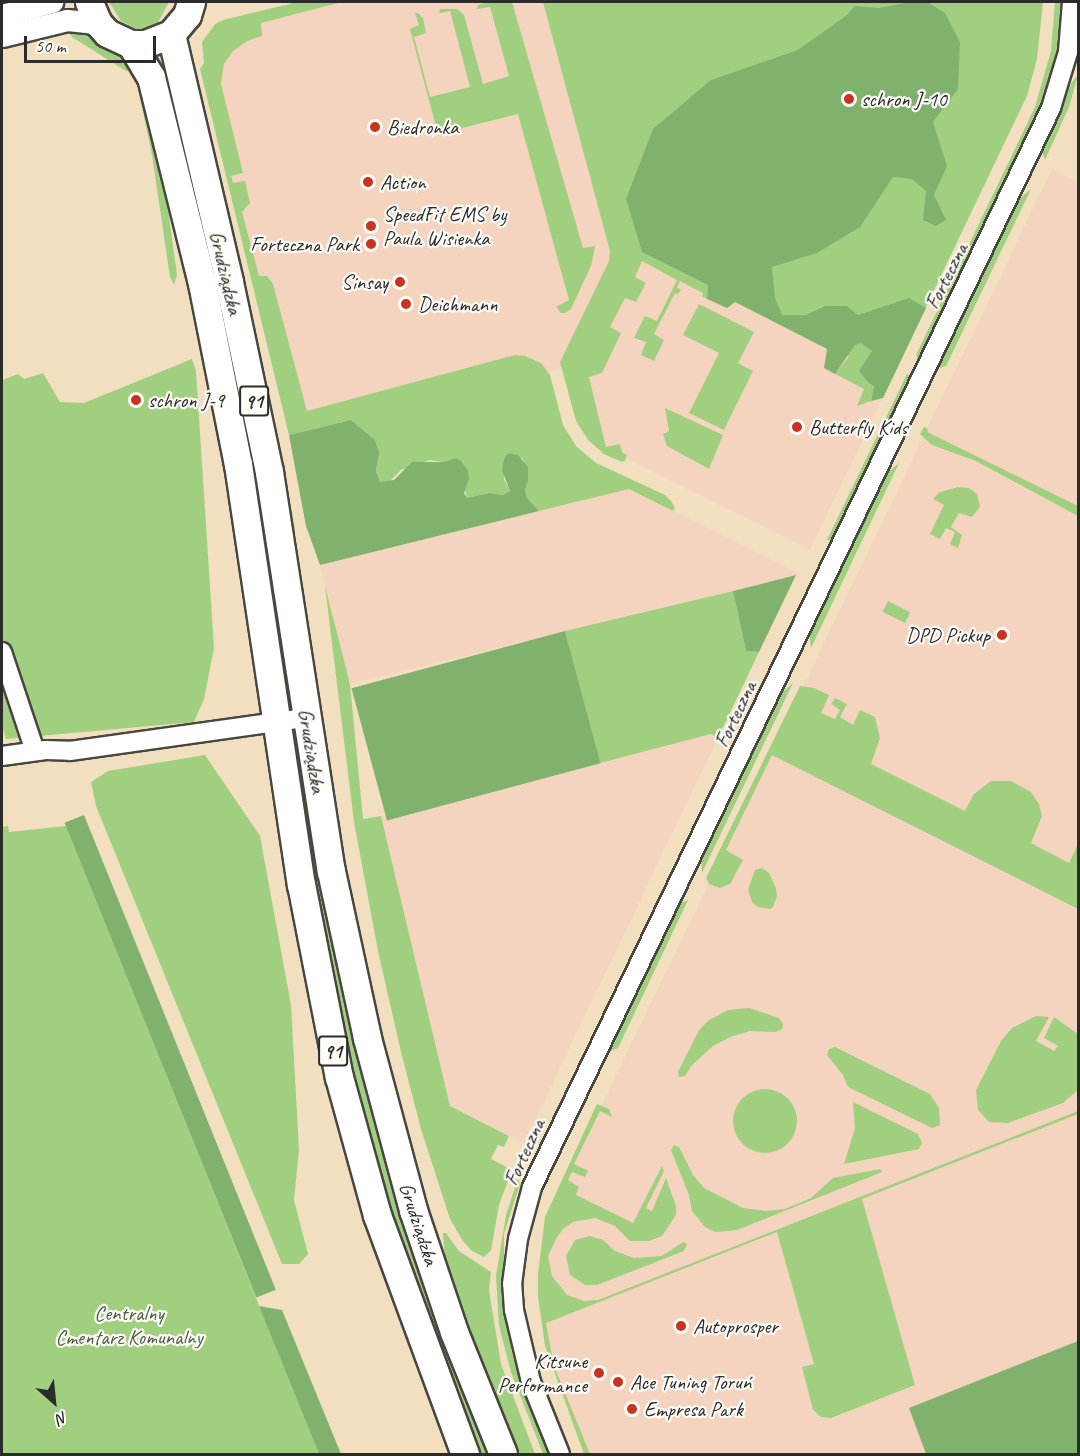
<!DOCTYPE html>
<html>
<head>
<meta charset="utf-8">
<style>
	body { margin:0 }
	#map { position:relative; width:1080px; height:1456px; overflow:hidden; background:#f1dfc0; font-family:Caveat,sans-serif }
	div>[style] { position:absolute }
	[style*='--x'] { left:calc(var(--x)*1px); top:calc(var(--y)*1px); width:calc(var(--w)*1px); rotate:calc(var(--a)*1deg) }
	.built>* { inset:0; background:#f4d4bf }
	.green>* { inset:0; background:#a0d07f; transform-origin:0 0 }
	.round { border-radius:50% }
	.forest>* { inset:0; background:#80b26e; transform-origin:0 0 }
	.roads { filter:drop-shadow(2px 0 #494641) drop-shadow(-2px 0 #494641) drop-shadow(0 2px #494641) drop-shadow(0 -2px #494641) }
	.minor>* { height:18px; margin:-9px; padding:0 9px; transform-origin:9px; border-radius:9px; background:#fff }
	.tertiary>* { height:21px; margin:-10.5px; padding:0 10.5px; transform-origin:10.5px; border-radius:10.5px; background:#fff }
	.primary>* { height:27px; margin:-13.5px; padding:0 13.5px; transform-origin:13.5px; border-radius:13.5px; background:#fff }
	.dots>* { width:16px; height:16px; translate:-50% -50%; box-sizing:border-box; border:3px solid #fdfcf7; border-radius:50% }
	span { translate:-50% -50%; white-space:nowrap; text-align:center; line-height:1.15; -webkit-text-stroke:4.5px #fdfcf7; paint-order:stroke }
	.shield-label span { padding:2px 4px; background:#fdfcf7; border:2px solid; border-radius:4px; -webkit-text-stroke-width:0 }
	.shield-label { font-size:20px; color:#2b2b2b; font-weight:700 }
	.poi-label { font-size:21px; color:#2b2b2b }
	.left { translate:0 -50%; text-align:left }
	.right { translate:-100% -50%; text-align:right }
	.street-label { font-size:21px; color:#2b2b2b }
	.park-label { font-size:21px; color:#4e5d44 }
	.frame { position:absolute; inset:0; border:3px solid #2b2b2b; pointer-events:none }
	.north { position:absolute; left:24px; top:1372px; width:60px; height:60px; -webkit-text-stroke:4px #fdfcf7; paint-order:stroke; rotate:153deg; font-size:16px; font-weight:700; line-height:24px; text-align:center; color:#2b2b2b }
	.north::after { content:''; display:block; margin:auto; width:21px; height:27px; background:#2b2b2b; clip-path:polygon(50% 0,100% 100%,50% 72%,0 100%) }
	.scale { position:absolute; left:24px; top:36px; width:132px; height:27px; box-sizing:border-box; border:3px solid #2b2b2b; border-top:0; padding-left:8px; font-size:18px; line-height:21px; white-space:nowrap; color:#2b2b2b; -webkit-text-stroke:4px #fdfcf7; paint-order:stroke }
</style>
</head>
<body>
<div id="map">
	<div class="built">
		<div style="clip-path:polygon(318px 2px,570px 2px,892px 378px,810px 550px,607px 449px,584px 363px,289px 435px,202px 70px,230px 23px)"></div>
		<div style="clip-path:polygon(1052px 169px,1078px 182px,1078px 1341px,910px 1408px,926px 1454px,588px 1454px,554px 1366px,546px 1323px,546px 1252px,562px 1188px)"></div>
		<div style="clip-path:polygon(630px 489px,800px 574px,350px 684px,320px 565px)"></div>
		<div style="clip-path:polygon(711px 734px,718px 738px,524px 1143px,450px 1106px,381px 816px)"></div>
	</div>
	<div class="green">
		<div style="clip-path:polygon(109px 2px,169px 2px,154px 30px,140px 31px,121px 21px)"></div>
		<div style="clip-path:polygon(298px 2px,342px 2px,261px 23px,262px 36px,247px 41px,233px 51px,224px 64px,221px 84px,243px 173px,231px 176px,233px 183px,245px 181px,250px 203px,242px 212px,259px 276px,267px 276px,273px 284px,307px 411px,515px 355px,525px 356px,541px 363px,550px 375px,563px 425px,576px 446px,596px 463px,665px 495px,671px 501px,675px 508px,673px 511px,629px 489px,539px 511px,527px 498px,525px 490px,528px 481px,523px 459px,508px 453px,504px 479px,510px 491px,503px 495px,489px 493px,467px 498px,456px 458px,443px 462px,430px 460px,401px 470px,388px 483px,380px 482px,376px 471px,378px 458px,375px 440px,351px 420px,289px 435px,200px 69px,204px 63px,202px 42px,215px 24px,223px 20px)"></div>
		<div style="clip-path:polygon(489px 2px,512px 2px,583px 248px,595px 246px,591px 266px,571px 309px,565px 313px,561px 313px,556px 307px,569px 300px,518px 114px,438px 134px,410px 29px,419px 25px,415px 13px,418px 13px,423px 18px,426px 33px,414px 37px,430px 97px,470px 87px,450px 11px,439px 13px,440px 9px,457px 9px,464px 15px,483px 84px,509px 76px,490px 7px,477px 9px,478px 5px)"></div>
		<div style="clip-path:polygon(543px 2px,1043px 2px,1037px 59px,1027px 96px,892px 378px,860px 371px,867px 383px,874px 386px,871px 401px,857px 406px,864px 389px,835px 374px,849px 356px,708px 286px,707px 299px,702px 296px,703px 293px,680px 281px,677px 287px,681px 290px,678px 294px,675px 293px,654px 334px,664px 340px,654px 361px,641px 355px,646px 342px,634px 338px,645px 316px,657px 321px,677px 280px,642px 261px,635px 277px,646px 283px,636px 302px,625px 298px,610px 327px,621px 333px,602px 373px,589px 377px,606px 447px,620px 444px,622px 452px,627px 455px,625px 461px,622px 462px,604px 454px,588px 440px,576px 421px,560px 362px,609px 261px,610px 251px)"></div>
		<div style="clip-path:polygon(1055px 2px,1061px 2px,1061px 20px,1057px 53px,1047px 91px,919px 362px,916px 355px,1035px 107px,1051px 51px)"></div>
		<div style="clip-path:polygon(67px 29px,89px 34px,126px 60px,136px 70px,126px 71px,72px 37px)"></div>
		<div style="clip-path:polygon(1078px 75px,1069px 107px,1045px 160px,1042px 151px,1072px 82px)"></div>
		<div style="clip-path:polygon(193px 77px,258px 343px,278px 438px,295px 529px,289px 537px)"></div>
		<div style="clip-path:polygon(170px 82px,251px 435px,263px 523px,260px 522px,163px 84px)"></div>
		<div style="clip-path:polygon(140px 89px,159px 144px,177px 275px,174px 285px,170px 277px,152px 155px,139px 93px)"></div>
		<div style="clip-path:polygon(1031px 189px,946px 366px,937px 369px,1019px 199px)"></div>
		<div style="clip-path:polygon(699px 304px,754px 332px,738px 363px,753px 371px,724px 430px,689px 413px,719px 353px,683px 335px)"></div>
		<div style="clip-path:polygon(192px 359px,196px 371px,214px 648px,204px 699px,194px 722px,6px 739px,2px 726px,2px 380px,18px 374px,24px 379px,43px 373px,60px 402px,84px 403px)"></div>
		<div style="clip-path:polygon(907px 374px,912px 377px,832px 541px,827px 540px)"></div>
		<div style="clip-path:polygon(665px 408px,723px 435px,709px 469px,667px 446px,663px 434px,669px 431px)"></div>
		<div style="clip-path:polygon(924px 427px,928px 429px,927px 432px,1078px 506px,1078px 516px,976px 461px,932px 445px,920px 434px)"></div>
		<div style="clip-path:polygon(899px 463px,811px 648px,809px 630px,886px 474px)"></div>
		<div style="clip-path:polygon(958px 487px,969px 488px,977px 494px,980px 507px,972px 517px,959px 513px,951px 527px,962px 535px,958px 548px,950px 544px,955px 532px,946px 528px,940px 539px,930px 534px,944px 505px,933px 499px,940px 492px)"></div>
		<div style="clip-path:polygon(325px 586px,350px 684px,363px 819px,381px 816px,450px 1106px,509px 1136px,504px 1147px,498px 1145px,491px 1159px,512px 1170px,499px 1205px,491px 1250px,484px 1257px,472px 1251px,463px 1241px,450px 1219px,421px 1129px,401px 1052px,378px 951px,354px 822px)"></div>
		<div style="clip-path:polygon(733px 591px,746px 651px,759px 652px,718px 738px,711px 734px,600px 763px,565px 631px)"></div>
		<div style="left:888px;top:601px;width:25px;height:12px;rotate:27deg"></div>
		<div style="clip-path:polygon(793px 683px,702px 873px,701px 856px,781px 693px)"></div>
		<div style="clip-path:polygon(800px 686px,814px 688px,829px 695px,821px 713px,835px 719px,840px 710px,831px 704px,835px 698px,847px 704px,840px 717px,853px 725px,860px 710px,875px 717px,880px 738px,871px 764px,965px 811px,974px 794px,991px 781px,1011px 781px,1031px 792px,1039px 804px,1042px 816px,1031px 843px,1069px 863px,1078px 844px,1078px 909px,772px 755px,726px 850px,743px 860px,730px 884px,720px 888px,709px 884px,706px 878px)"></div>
		<div style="clip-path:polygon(205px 755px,260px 836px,291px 1005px,299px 1150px,294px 1200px,308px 1254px,299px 1264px,282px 1264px,96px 806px,91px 782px,108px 771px)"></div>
		<div style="clip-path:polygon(303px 783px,306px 789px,323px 901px,356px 1054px,405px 1224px,490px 1454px,475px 1454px,426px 1327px,361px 1120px,301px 817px,299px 785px)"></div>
		<div style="clip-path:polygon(8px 826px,9px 832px,66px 826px,319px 1454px,2px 1454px,2px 827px)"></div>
		<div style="clip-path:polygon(762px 868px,769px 873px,776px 888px,777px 896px,773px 907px,770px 909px,758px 907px,752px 902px,748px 890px,755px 870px)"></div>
		<div style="clip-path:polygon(688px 900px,618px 1048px,611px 1051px,608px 1049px,675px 912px,681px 903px)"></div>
		<div style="clip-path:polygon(749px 1008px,779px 1018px,783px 1024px,782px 1029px,775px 1032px,750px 1031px,730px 1037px,713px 1046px,692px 1065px,685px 1076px,679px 1077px,678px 1072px,699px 1030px,709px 1020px,728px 1010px)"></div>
		<div style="clip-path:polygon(1036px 1016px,1049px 1017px,1036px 1041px,1054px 1051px,1058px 1046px,1044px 1038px,1054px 1017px,1078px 1034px,1078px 1090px,1063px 1103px,1008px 1123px,989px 1122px,978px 1110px,976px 1090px,1001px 1041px,1012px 1028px)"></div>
		<div style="clip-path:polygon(835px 1047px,930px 1094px,939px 1108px,940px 1125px,932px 1128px,848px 1087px,843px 1075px,827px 1055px,829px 1049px)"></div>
		<div class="round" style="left:733px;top:1089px;width:64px;height:64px"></div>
		<div style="clip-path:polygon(853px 1102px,918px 1134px,922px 1143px,919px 1149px,844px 1164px,855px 1128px)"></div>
		<div style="clip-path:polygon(597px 1104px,609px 1109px,612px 1117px,600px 1111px,574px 1164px,588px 1171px,585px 1177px,572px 1172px,568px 1180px,579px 1187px,576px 1195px,633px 1223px,662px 1166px,664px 1171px,646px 1208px,652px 1211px,666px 1178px,676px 1206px,676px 1215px,662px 1236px,649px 1241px,630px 1241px,615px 1226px,595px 1218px,573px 1222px,563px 1229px,557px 1237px,548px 1256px,552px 1276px,567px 1295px,584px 1301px,598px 1300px,1078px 1111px,1078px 1114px,862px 1199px,915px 1385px,831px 1418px,821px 1417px,813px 1410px,802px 1367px,814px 1364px,777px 1232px,546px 1323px,554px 1366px,590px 1454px,584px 1454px,545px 1346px,538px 1296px,538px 1274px,545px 1217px)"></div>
		<div style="clip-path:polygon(674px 1145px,679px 1147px,693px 1175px,704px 1188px,743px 1208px,765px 1211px,785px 1209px,811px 1198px,833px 1178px,880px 1169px,882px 1172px,737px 1230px,715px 1232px,705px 1227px,692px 1211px,689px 1195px,671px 1150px)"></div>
		<div style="clip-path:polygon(518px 1178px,520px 1184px,504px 1234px,504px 1310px,513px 1357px,551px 1454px,543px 1454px,511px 1372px,499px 1326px,496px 1276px,506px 1215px)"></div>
		<div style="clip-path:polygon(443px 1233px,446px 1233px,459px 1251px,491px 1272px,489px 1290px,501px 1364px,535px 1454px,515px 1454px,446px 1274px)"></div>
		<div style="clip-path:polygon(590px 1236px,603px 1240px,615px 1251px,634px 1258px,662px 1256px,683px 1242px,687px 1244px,684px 1251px,597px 1285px,585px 1285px,570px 1275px,566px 1256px,575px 1240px)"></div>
	</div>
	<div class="forest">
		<div style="clip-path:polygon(910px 2px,927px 2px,945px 13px,960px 42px,958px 89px,933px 122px,947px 166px,934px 195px,946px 220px,936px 226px,923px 220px,926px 191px,912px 179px,893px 177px,860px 227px,817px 253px,772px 267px,775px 298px,782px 315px,806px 315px,825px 306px,847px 306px,858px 315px,909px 298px,926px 308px,883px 398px,871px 401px,874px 386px,868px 383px,859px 371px,872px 351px,861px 343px,855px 345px,835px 374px,824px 368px,827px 349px,735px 302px,727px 308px,707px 299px,708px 285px,642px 252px,626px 199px,653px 129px,711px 80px,798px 50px,847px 15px,855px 6px,879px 8px)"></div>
		<div style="clip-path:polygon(351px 420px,375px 440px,379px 453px,376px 471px,380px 482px,394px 480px,412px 462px,443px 462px,456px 458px,461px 461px,468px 471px,469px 478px,464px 493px,467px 498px,489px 493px,503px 495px,510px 491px,502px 470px,504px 459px,508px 453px,518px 455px,528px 467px,528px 481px,525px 490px,527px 498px,539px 511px,320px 565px,306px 526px,289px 435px)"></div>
		<div style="clip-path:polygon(796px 575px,759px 652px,746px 651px,733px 591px)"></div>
		<div style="left:565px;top:631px;width:137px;height:221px;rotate:75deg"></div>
		<div style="left:84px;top:815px;width:512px;height:21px;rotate:68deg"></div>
		<div style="clip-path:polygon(259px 1306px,282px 1310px,341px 1454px,319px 1454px)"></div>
		<div style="clip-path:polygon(1078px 1341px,1078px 1454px,926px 1454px,909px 1408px)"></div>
	</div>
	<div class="roads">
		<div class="minor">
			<div style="--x:2;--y:652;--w:104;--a:71.6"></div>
			<div style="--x:2;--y:756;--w:44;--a:-7.8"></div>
			<div style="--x:46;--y:750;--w:24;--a:2"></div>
			<div style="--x:70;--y:751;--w:238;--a:-8"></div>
			<div style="--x:560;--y:1454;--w:78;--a:-111.9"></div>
			<div style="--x:531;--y:1382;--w:74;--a:-103.3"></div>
			<div style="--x:514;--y:1310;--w:26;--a:-94"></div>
			<div style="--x:512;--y:1284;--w:45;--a:-82.4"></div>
			<div style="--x:518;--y:1239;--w:54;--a:-74.9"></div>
			<div style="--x:532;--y:1187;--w:1197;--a:-64.31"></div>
			<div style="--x:1051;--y:108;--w:59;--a:-73.1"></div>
			<div style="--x:1068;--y:52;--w:50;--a:-85.4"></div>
		</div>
		<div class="tertiary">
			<div style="--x:2;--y:15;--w:52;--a:-14.6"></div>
			<div style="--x:2;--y:36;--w:67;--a:-13.8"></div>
			<div style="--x:67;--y:20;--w:31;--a:6"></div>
		</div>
		<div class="primary">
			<div style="--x:89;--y:2;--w:23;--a:67"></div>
			<div style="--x:98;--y:23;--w:13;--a:48"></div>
			<div style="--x:107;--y:33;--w:26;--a:25"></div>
			<div style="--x:131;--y:44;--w:14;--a:0"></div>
			<div style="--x:145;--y:44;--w:28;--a:-21"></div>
			<div style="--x:171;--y:34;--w:25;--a:-50"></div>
			<div style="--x:187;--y:15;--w:14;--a:-73"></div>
			<div style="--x:171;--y:34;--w:255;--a:76.8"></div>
			<div style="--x:229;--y:282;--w:194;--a:78.1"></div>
			<div style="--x:269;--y:472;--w:404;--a:81.2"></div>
			<div style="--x:331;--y:871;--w:171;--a:77.8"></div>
			<div style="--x:367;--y:1038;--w:178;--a:75"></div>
			<div style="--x:413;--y:1210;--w:129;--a:71.4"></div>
			<div style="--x:454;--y:1332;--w:131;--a:68.1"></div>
			<div style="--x:131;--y:44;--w:39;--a:59"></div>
			<div style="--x:151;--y:77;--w:212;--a:76.1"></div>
			<div style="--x:202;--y:283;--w:185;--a:78.8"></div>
			<div style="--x:238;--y:464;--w:425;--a:81.5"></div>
			<div style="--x:301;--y:884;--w:197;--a:78.9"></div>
			<div style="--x:339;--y:1077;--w:143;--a:74.6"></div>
			<div style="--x:377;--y:1215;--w:255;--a:69.8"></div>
		</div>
	</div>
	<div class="dots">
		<div style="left:849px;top:99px;background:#c8321e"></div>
		<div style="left:375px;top:127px;background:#c8321e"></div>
		<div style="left:368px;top:182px;background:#c8321e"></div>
		<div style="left:371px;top:226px;background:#c8321e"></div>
		<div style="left:371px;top:244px;background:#c8321e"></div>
		<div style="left:400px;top:282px;background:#c8321e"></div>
		<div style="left:406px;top:304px;background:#c8321e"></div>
		<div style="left:136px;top:400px;background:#c8321e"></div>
		<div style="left:797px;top:427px;background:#c8321e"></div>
		<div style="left:1002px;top:635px;background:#c8321e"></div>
		<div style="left:681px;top:1326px;background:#c8321e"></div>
		<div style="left:599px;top:1373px;background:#c8321e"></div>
		<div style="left:618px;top:1382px;background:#c8321e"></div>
		<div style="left:632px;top:1409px;background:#c8321e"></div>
	</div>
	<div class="shield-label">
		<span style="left:254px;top:401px">91</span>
		<span style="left:333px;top:1051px">91</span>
	</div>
	<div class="poi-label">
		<span class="left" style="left:861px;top:99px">schron J-10</span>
		<span class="left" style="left:387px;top:127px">Biedronka</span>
		<span class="left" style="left:380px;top:182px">Action</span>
		<span class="left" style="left:383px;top:226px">SpeedFit EMS by<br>Paula Wisienka</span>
		<span class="right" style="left:359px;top:244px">Forteczna Park</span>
		<span class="right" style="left:388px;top:282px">Sinsay</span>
		<span class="left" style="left:418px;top:304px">Deichmann</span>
		<span class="left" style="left:148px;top:400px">schron J-9</span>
		<span class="left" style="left:809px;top:427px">Butterfly Kids</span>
		<span class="right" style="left:990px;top:635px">DPD Pickup</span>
		<span class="left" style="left:693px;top:1326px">Autoprosper</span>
		<span class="right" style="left:587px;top:1373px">Kitsune<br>Performance</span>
		<span class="left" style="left:630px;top:1382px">Ace Tuning Toruń</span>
		<span class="left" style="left:644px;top:1409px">Empresa Park</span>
	</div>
	<div class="street-label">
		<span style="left:226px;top:273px;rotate:77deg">Grudziądzka</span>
		<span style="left:946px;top:276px;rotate:-64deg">Forteczna</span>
		<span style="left:735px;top:714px;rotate:-65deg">Forteczna</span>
		<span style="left:312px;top:751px;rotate:81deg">Grudziądzka</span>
		<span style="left:524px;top:1152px;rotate:-66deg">Forteczna</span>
		<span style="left:419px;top:1224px;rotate:72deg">Grudziądzka</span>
	</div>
	<div class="park-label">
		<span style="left:129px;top:1325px">Centralny<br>Cmentarz Komunalny</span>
	</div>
	<div class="frame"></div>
	<div class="north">N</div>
	<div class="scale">50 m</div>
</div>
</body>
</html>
